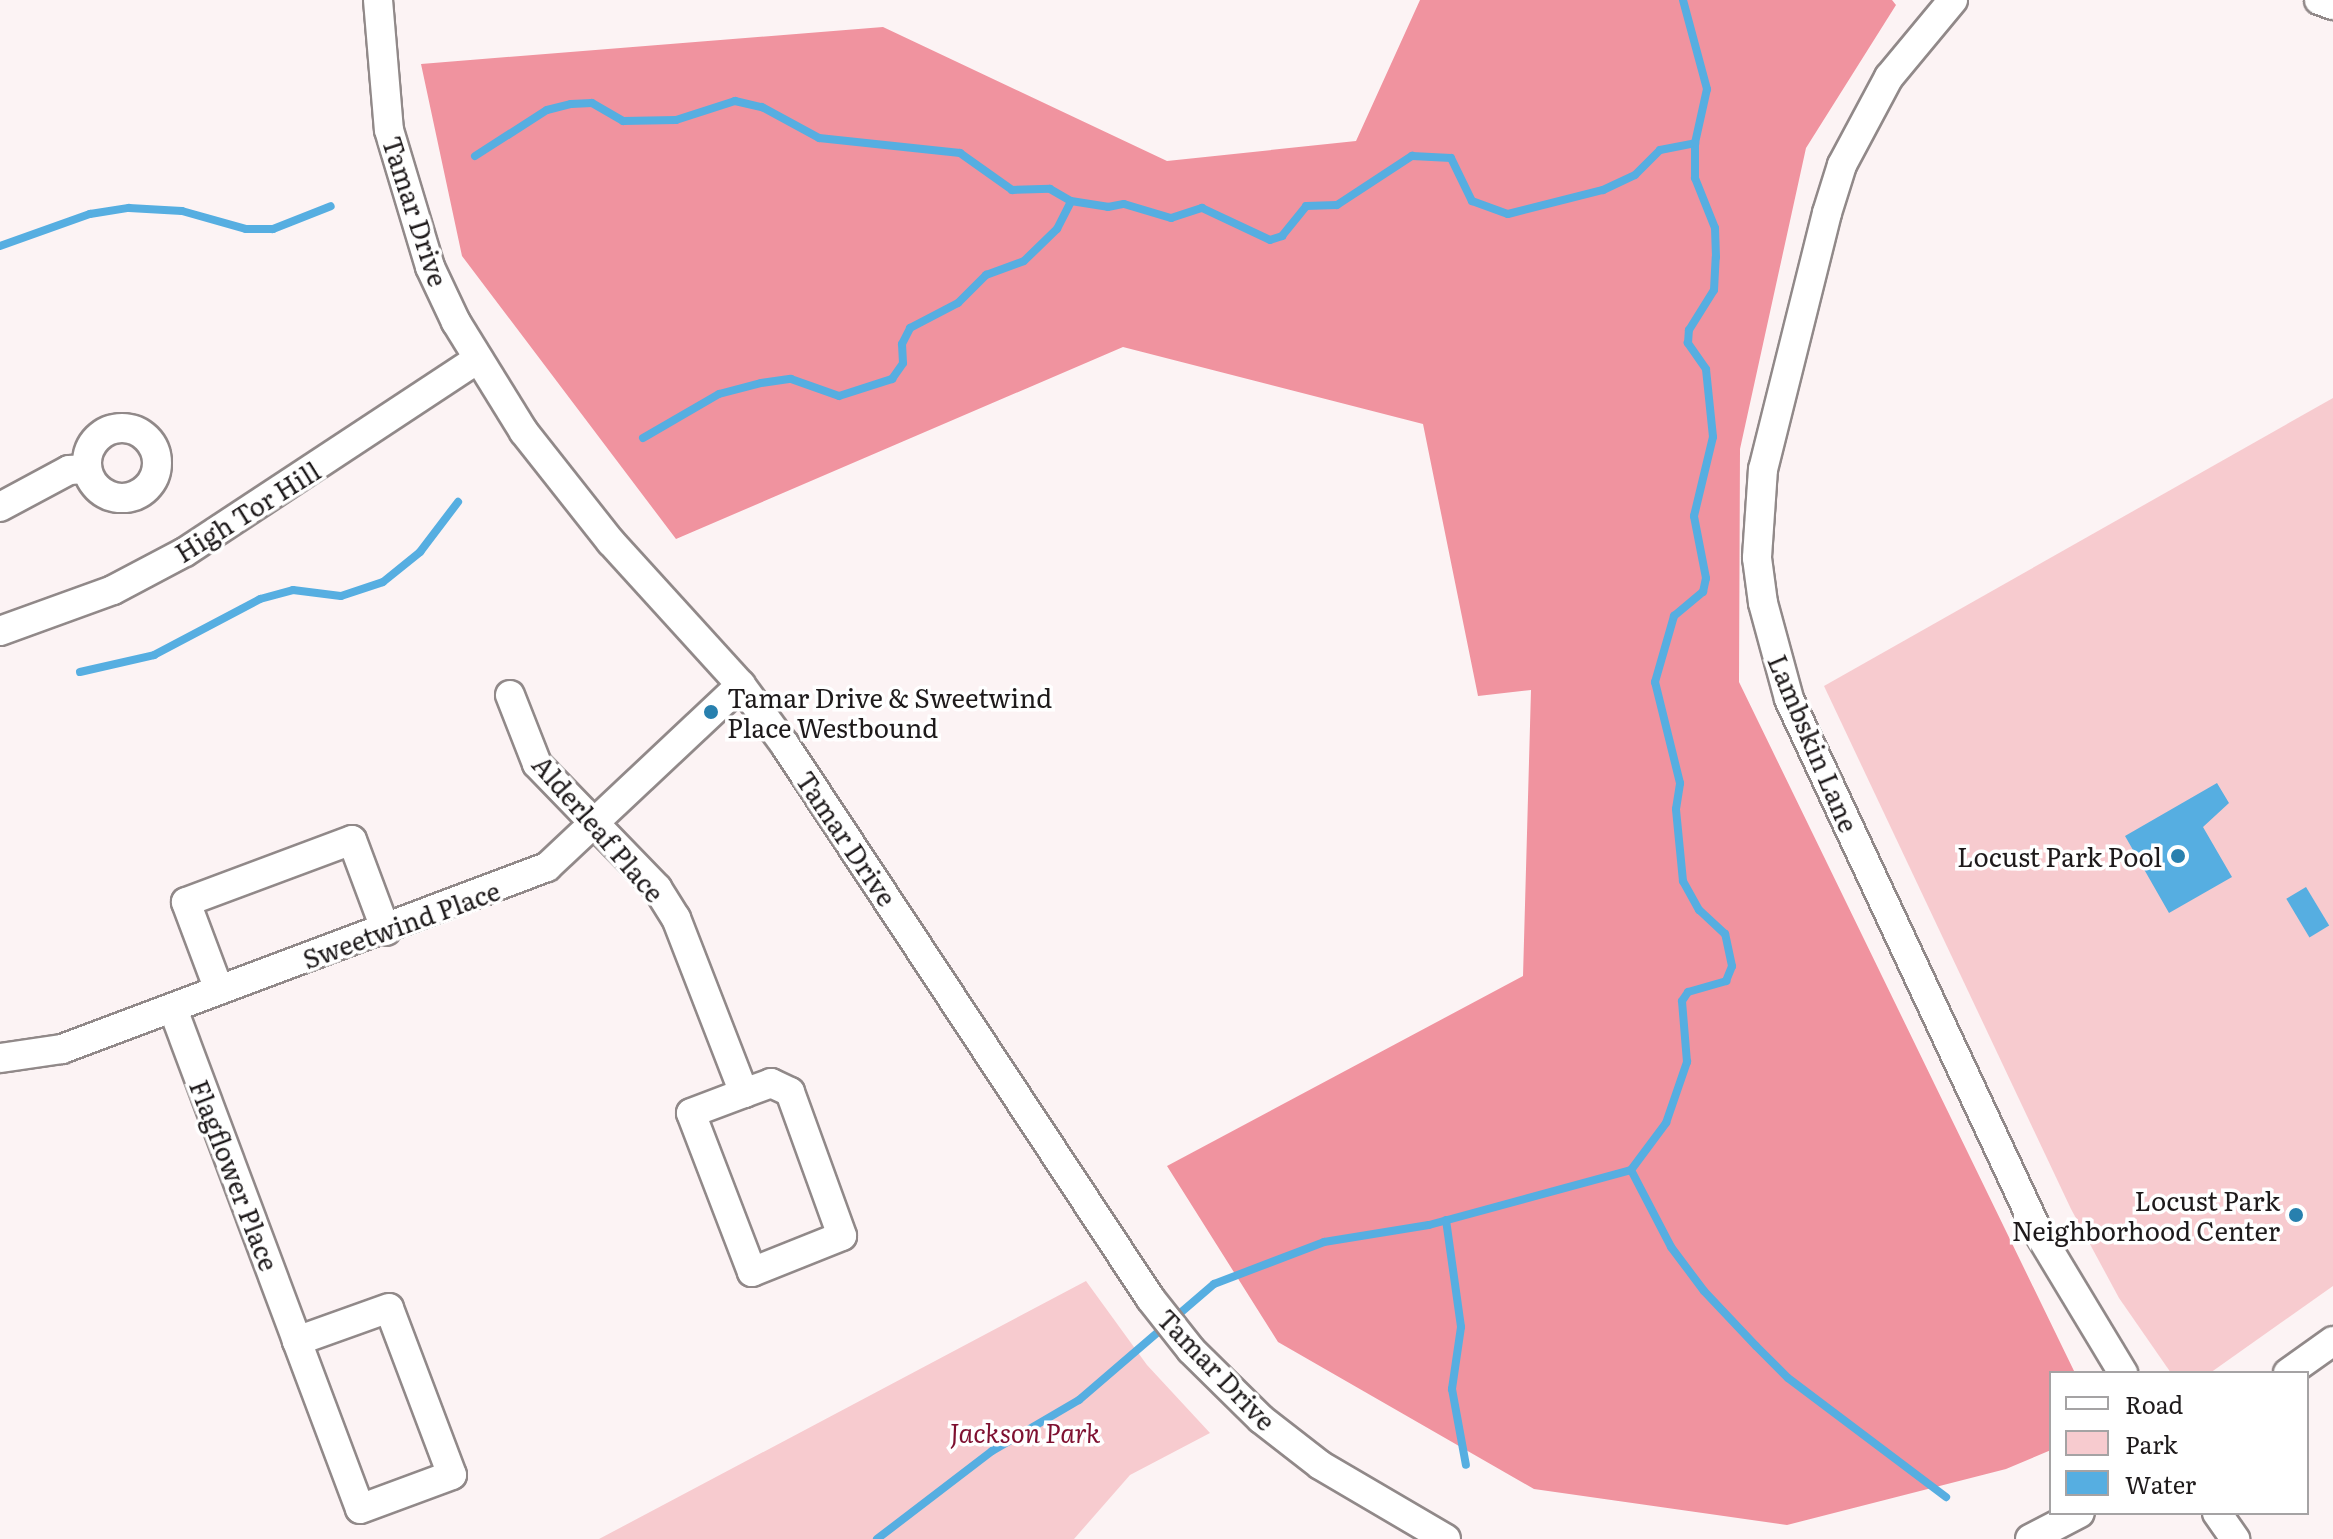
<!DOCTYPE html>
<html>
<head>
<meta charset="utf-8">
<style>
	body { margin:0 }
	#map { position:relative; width:2333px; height:1539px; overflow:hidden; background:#fcf3f4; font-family:Literata,serif }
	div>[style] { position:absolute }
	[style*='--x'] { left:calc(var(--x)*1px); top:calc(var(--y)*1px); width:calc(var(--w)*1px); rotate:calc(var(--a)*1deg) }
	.green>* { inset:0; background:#f7cbcf }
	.forest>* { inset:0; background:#f0939f }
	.water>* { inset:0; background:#56aee1; transform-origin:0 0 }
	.stream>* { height:8px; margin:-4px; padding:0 4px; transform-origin:4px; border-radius:4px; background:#56aee1 }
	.roads { filter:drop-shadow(2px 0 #918989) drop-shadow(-2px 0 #918989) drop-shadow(0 2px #918989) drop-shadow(0 -2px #918989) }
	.minor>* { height:28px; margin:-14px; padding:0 14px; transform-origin:14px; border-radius:14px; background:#fff }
	.minor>.ring { margin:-14px; padding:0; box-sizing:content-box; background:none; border:28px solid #fff; border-radius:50% }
	.dots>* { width:22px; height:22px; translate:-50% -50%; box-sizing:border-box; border:4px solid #fff; border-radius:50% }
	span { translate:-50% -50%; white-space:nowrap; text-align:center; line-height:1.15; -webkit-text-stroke:7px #fff; paint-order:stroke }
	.street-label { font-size:26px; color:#1e1a1b }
	.poi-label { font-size:26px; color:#1e1a1b }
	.left { translate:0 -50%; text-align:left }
	.right { translate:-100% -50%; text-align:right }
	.park-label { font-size:26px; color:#7e1030; font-style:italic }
	.legend { position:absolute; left:2049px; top:1371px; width:260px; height:144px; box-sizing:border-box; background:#fff; border:2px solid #a5a3a4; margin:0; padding:10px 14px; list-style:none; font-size:24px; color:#1e1a1b }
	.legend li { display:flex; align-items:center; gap:16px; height:40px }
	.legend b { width:40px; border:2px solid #a5a3a4 }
</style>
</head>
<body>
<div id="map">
	<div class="green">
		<div style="clip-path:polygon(2333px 398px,2333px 1286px,2210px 1373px,2171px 1373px,2119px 1298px,2071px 1209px,1824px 686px)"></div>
		<div style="clip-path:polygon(1086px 1281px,1147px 1365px,1210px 1433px,1130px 1475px,1074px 1539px,599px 1539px)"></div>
	</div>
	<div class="forest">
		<div style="clip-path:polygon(1420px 0,1892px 0,1896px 5px,1806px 148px,1740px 449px,1739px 682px,2075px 1373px,2051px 1373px,2051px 1450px,2006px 1469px,1787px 1525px,1534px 1489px,1278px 1342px,1167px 1166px,1523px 976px,1531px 690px,1478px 696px,1423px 424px,1123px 347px,676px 539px,462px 256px,421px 64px,883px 27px,1167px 161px,1356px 141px)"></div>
	</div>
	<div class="water">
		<div style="clip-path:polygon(2217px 783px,2229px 803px,2203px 827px,2232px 877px,2169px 913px,2125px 836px)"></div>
		<div style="left:2306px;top:887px;width:45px;height:23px;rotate:59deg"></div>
	</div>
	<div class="stream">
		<div style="--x:475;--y:156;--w:85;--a:-32.6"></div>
		<div style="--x:547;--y:110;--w:25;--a:-14"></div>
		<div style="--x:571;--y:104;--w:21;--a:-3"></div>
		<div style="--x:592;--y:103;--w:36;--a:30"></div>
		<div style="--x:623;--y:121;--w:53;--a:-1.1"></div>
		<div style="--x:676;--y:120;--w:62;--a:-17.9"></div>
		<div style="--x:735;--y:101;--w:28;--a:13"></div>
		<div style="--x:762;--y:107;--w:65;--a:28.5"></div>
		<div style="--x:819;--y:138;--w:142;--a:6.1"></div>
		<div style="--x:960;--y:153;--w:64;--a:35.4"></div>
		<div style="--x:1012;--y:190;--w:38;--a:-2"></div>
		<div style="--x:1050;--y:189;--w:24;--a:30"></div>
		<div style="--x:1071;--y:201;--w:37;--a:9"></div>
		<div style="--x:1108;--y:207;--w:16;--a:-11"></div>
		<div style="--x:1124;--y:204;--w:49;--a:16.6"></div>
		<div style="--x:1171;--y:218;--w:33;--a:-18"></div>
		<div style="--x:1202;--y:208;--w:75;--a:25.2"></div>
		<div style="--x:1270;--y:240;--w:13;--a:-18"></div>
		<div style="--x:1282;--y:236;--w:38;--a:-51"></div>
		<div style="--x:1306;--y:206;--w:31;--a:-2"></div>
		<div style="--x:1337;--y:205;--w:90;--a:-33.2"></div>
		<div style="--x:1412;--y:156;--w:39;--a:3"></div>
		<div style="--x:1451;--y:158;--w:48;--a:64"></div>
		<div style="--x:1472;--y:201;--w:38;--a:20"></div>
		<div style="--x:1508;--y:214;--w:98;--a:-14.2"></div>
		<div style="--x:1603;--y:190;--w:35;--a:-25"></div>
		<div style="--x:1635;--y:175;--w:35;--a:-45"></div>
		<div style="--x:1660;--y:150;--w:36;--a:-11"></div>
		<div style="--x:0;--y:246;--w:96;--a:-19.6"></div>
		<div style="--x:90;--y:214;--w:39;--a:-9"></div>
		<div style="--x:129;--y:208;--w:53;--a:3.2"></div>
		<div style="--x:182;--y:211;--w:66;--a:15.7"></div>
		<div style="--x:246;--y:229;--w:27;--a:0"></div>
		<div style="--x:273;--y:229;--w:62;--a:-21.6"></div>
		<div style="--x:643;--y:438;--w:88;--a:-30.1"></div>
		<div style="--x:719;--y:394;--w:43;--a:-14.7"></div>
		<div style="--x:761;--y:383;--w:30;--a:-8"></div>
		<div style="--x:791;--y:379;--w:51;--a:19.5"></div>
		<div style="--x:839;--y:396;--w:56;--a:-17.8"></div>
		<div style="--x:892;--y:379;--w:19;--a:-55"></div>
		<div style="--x:903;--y:363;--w:19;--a:-93"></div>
		<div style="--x:902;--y:344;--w:18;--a:-63"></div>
		<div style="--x:910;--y:328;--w:54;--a:-27.5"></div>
		<div style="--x:958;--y:303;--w:40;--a:-45"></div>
		<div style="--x:986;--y:275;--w:40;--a:-20.2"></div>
		<div style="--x:1024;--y:261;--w:46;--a:-44.1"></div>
		<div style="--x:1057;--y:229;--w:31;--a:-63"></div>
		<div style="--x:80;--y:672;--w:76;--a:-12.9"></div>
		<div style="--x:154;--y:655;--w:120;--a:-27.8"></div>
		<div style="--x:260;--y:599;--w:34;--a:-15"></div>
		<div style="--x:293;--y:590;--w:48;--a:7.1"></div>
		<div style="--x:341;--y:596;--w:44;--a:-18.4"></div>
		<div style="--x:383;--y:582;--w:48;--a:-39"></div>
		<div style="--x:420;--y:552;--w:63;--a:-52.8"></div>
		<div style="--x:1631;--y:1170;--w:87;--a:62.5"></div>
		<div style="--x:1671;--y:1247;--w:55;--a:53.1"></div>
		<div style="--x:1704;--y:1291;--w:76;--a:46.6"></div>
		<div style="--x:1756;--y:1346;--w:45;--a:45"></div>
		<div style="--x:1788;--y:1378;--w:198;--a:37"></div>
		<div style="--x:1446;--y:1220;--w:108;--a:82"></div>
		<div style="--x:1461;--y:1327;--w:63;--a:98.3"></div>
		<div style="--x:1452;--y:1389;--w:77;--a:79.6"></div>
		<div style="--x:877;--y:1539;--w:145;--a:-37.4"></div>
		<div style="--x:992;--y:1451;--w:101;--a:-30.4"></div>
		<div style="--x:1079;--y:1400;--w:178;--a:-40.7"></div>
		<div style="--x:1214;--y:1284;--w:118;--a:-20.9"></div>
		<div style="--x:1324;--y:1242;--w:106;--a:-9.2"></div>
		<div style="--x:1429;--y:1225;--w:209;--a:-15.2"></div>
		<div style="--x:1631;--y:1170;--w:59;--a:-53.3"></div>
		<div style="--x:1666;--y:1123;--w:65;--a:-71"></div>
		<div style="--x:1687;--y:1062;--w:61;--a:-94.7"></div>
		<div style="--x:1682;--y:1001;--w:11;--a:-56"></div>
		<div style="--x:1688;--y:992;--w:40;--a:-16"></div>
		<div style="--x:1726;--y:981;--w:16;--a:-68"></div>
		<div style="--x:1732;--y:966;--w:33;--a:-102"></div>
		<div style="--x:1725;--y:934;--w:35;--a:-137"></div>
		<div style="--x:1699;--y:910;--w:33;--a:-119"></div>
		<div style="--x:1683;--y:881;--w:72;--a:-95.6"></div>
		<div style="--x:1676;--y:809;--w:26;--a:-81"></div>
		<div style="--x:1680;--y:783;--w:104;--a:-103.9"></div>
		<div style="--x:1655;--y:682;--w:69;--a:-73.9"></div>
		<div style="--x:1674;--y:616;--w:38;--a:-40"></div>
		<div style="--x:1703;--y:592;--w:14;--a:-78"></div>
		<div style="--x:1706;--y:578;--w:63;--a:-101"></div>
		<div style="--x:1694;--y:516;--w:81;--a:-76.5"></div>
		<div style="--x:1713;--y:437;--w:68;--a:-95.9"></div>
		<div style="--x:1706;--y:369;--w:32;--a:-125"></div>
		<div style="--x:1688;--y:343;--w:13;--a:-86"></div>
		<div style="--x:1689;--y:330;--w:47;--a:-58"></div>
		<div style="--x:1714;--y:290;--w:33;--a:-87"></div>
		<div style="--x:1716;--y:257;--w:29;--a:-92"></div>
		<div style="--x:1715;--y:228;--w:54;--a:-111.8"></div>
		<div style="--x:1695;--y:178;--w:35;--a:-90"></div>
		<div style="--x:1695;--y:143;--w:55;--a:-77.5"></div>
		<div style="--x:1707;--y:89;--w:92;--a:-105.1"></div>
	</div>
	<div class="roads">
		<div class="minor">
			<div style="--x:378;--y:0;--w:130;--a:85.2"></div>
			<div style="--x:389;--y:130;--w:143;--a:73.3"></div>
			<div style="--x:430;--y:267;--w:61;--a:64.7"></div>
			<div style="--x:456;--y:322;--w:129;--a:58.3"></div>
			<div style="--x:524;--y:432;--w:140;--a:51.7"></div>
			<div style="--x:611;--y:542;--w:193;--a:47.7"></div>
			<div style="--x:741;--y:685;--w:74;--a:53.7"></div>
			<div style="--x:785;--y:745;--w:663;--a:56.57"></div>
			<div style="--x:1150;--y:1298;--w:66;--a:51.7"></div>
			<div style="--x:1191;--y:1350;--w:98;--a:44.6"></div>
			<div style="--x:1261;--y:1419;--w:75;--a:37.9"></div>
			<div style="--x:1320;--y:1465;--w:146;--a:30.4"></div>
			<div style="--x:1953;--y:0;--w:100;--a:129.7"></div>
			<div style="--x:1889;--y:77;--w:100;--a:118.1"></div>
			<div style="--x:1842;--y:165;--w:50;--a:107.4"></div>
			<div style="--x:1827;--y:213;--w:264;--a:104"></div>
			<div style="--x:1763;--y:469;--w:89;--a:93.9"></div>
			<div style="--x:1757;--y:558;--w:45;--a:82.4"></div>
			<div style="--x:1763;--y:603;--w:99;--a:74.8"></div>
			<div style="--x:1789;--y:699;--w:588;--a:64.96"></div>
			<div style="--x:2038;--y:1232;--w:165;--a:58.9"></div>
			<div style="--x:2319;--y:0;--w:15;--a:20"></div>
			<div class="ring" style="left:87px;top:428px;width:42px;height:42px"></div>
			<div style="--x:0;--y:507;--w:78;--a:-28.2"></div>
			<div style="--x:69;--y:470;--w:18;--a:-3"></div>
			<div style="--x:0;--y:631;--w:120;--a:-19.9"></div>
			<div style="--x:113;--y:590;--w:81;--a:-27.8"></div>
			<div style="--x:185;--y:552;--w:351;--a:-33.4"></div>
			<div style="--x:510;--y:695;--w:74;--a:68.6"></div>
			<div style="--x:537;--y:764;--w:173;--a:45.9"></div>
			<div style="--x:657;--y:888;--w:36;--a:58"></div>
			<div style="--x:676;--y:918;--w:188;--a:68.8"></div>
			<div style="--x:744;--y:1093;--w:29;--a:-20"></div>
			<div style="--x:771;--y:1083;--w:21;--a:25"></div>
			<div style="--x:790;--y:1092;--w:153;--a:70.1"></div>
			<div style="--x:842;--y:1236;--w:97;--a:158.2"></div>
			<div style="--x:752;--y:1272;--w:170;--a:-111"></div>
			<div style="--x:691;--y:1113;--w:57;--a:-20.7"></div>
			<div style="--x:219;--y:990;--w:94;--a:-110.6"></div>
			<div style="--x:186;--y:902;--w:177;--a:-20.5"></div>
			<div style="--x:352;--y:840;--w:97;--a:69.5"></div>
			<div style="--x:173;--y:1009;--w:354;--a:69.5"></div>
			<div style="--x:297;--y:1341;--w:179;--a:69.4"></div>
			<div style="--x:360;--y:1509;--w:98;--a:-20.3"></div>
			<div style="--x:452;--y:1475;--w:178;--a:-110.7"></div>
			<div style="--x:389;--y:1308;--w:98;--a:160.3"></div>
			<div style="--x:0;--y:1058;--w:63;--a:-8.3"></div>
			<div style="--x:62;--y:1049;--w:518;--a:-20.57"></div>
			<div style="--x:547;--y:867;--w:266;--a:-43.2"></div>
			<div style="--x:2288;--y:1373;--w:55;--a:-35.4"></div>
			<div style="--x:2217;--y:1513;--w:32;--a:55"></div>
			<div style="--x:2030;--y:1539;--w:56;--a:-27.5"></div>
		</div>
	</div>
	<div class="dots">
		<div style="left:711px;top:712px;background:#2880ae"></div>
		<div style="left:2178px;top:856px;background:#2880ae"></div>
		<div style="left:2296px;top:1215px;background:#2880ae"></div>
	</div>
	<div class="street-label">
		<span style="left:416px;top:211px;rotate:72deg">Tamar Drive</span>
		<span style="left:247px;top:511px;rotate:-32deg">High Tor Hill</span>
		<span style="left:1814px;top:743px;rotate:67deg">Lambskin Lane</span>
		<span style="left:599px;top:828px;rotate:49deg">Alderleaf Place</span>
		<span style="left:847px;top:838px;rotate:56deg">Tamar Drive</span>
		<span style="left:401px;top:924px;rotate:-20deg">Sweetwind Place</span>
		<span style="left:235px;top:1175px;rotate:69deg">Flagflower Place</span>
		<span style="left:1217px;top:1369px;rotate:46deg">Tamar Drive</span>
	</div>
	<div class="poi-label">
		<span class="left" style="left:727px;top:712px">Tamar Drive &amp; Sweetwind<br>Place Westbound</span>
		<span class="right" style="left:2162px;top:856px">Locust Park Pool</span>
		<span class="right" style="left:2280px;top:1215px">Locust Park<br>Neighborhood Center</span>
	</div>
	<div class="park-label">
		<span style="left:1025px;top:1432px">Jackson Park</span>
	</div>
	<ul class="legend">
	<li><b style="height:10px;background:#fff"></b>Road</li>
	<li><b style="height:22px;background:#f7cbcf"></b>Park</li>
	<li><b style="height:22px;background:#56aee1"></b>Water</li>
	</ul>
</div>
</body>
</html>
